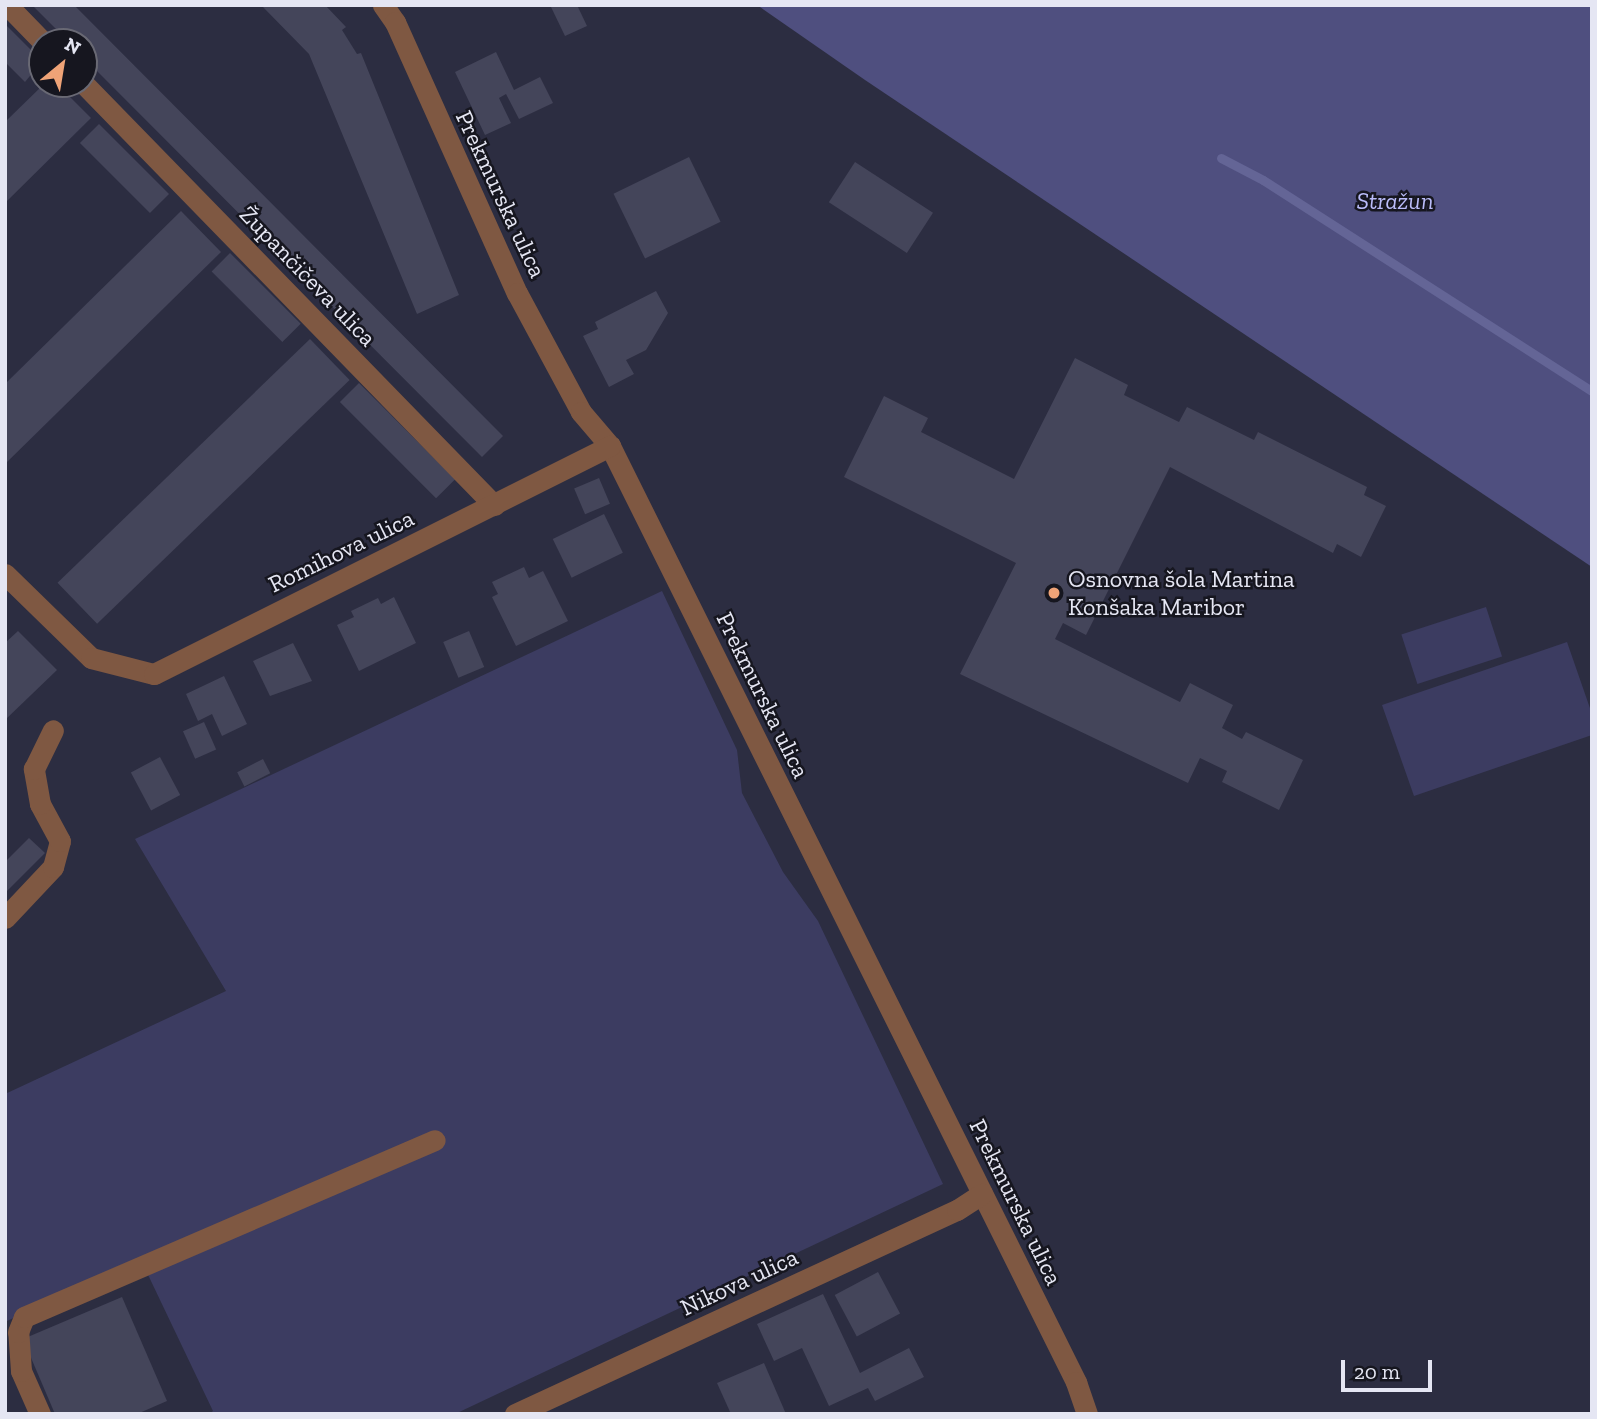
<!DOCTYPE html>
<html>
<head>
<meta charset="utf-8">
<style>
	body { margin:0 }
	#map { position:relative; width:1597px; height:1419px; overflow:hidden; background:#2c2d41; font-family:"Zilla Slab",serif }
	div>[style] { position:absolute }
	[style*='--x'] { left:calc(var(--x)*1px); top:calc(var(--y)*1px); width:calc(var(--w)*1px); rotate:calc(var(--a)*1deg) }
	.green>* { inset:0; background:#3c3c61; transform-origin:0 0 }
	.forest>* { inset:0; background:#4f4f7f }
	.stream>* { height:9px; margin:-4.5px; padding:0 4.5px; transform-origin:4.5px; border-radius:4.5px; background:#646596 }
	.building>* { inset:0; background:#44455a; transform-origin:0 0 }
	.minor>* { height:21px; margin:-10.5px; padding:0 10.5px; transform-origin:10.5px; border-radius:10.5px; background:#7f5842 }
	.dots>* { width:19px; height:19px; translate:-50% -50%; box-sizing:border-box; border:4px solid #16161f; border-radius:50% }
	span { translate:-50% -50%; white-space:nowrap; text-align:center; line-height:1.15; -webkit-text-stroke:5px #16161f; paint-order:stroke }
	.street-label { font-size:24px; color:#e5e6f3 }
	.park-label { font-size:24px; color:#babcf9; font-style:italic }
	.poi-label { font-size:24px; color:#e5e6f3 }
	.left { translate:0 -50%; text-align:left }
	.frame { position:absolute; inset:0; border:7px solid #e5e6f3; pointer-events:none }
	.north { position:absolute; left:28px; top:28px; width:70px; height:70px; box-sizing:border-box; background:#16161f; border:2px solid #696974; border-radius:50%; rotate:30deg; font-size:19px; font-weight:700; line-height:28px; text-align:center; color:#e5e6f3 }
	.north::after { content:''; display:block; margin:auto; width:24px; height:32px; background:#efa377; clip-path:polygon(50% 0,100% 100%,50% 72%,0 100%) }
	.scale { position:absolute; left:1341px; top:1360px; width:91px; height:32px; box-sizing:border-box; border:4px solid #e5e6f3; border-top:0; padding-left:9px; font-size:21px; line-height:24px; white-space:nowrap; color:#e5e6f3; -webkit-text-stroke:5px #16161f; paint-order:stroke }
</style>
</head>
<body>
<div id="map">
	<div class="green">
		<div style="clip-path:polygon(662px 591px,737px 750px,742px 793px,783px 872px,818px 921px,943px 1184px,455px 1414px,209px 1414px,213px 1411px,140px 1258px,5px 1322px,5px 1094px,226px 991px,135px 839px)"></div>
		<div style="left:1486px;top:607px;width:52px;height:89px;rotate:72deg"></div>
		<div style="clip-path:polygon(1567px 642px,1592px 714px,1592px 735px,1414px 796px,1382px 705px)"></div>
	</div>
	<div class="forest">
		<div style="clip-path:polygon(757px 5px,1592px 5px,1592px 567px,865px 80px)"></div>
	</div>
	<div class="stream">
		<div style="--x:1221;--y:158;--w:47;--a:27.6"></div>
		<div style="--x:1263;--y:180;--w:391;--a:32.7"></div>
	</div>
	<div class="building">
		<div style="clip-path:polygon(32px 5px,74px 5px,503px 436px,482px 457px,84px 58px,84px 42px,69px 42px)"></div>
		<div style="clip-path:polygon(261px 5px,325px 5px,346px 27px,342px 30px,357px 54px,361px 53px,459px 295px,417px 314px,309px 54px)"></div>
		<div style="clip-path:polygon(556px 5px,577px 5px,587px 26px,565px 36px,551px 7px)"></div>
		<div style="clip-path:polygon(5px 24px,42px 61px,25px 82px,5px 62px)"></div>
		<div style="clip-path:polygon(496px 52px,514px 90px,540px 77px,553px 103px,519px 119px,506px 94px,499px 98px,511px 123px,485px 135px,455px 72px)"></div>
		<div style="clip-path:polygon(44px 84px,57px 84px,91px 118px,5px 203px,5px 122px)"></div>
		<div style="left:99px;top:124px;width:99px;height:27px;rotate:45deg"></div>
		<div style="left:689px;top:157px;width:72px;height:84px;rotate:64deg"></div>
		<div style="left:855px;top:162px;width:93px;height:48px;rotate:33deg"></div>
		<div style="clip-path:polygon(181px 211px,221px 252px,5px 464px,5px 384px)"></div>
		<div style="left:230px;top:253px;width:100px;height:26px;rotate:45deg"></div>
		<div style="clip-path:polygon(656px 291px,668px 313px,646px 350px,626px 360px,634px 374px,609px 387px,583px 336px,598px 329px,595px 322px)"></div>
		<div style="left:310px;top:339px;width:57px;height:351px;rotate:46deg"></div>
		<div style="clip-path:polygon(1075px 358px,1128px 385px,1124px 395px,1179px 422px,1187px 407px,1254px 440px,1258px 432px,1367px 487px,1364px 495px,1386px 506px,1361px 557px,1337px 544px,1333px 553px,1170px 467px,1086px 635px,1063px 623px,1055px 639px,1180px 702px,1190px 683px,1233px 705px,1222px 728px,1242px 739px,1246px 732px,1303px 760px,1279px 810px,1222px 782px,1227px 771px,1200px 758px,1188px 783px,960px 674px,1016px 563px,844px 477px,884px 396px,928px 418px,921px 432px,1014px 479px)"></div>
		<div style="left:359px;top:383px;width:136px;height:27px;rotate:45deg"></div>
		<div style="left:599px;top:478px;width:28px;height:27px;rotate:67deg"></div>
		<div style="left:604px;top:514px;width:43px;height:57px;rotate:64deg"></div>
		<div style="clip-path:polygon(524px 567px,529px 578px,543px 571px,568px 621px,516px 646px,492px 597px,498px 594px,492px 582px)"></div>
		<div style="clip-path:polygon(394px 597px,416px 643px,359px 671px,337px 625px,354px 617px,351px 611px,378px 598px,381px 604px)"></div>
		<div style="clip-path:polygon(18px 631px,57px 670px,5px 720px,5px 643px)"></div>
		<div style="left:469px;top:631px;width:39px;height:28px;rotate:67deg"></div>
		<div style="clip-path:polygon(293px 643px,312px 681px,270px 696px,253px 661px)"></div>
		<div style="clip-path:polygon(224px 676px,247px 724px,222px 736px,212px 714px,198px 721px,186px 694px)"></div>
		<div style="left:204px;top:722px;width:30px;height:23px;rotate:66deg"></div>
		<div style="left:160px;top:757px;width:43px;height:33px;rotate:62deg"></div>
		<div style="left:263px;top:759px;width:16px;height:29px;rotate:63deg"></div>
		<div style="clip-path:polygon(29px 838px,45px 853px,5px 893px,5px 862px)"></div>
		<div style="left:878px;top:1272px;width:47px;height:49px;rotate:62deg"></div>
		<div style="clip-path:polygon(823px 1294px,860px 1373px,909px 1348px,924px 1377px,875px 1401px,868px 1388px,829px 1406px,802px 1348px,774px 1361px,757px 1324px)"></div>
		<div style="clip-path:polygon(122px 1297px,167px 1401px,137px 1414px,55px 1414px,23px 1339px)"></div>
		<div style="clip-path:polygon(764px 1363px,786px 1414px,731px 1414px,717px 1383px)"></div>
	</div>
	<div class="minor">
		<div style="--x:7;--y:5;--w:52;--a:45.8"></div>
		<div style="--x:383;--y:5;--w:21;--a:55"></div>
		<div style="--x:395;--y:22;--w:297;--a:65.8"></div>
		<div style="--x:517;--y:293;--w:135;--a:61.7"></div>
		<div style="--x:581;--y:412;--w:45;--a:49.5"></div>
		<div style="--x:610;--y:446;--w:1046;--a:63.53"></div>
		<div style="--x:1076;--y:1382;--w:34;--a:71"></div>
		<div style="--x:84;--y:84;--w:588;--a:45.76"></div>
		<div style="--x:5;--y:574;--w:120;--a:44.3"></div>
		<div style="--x:91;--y:658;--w:65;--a:14.3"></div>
		<div style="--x:154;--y:674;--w:510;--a:-26.57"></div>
		<div style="--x:5;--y:918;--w:70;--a:-46.7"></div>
		<div style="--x:53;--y:867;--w:27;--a:-75"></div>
		<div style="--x:60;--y:841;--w:42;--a:-118.4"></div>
		<div style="--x:40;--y:804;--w:36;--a:-100"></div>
		<div style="--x:34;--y:769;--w:43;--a:-64"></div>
		<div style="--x:40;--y:1414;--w:47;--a:-113.8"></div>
		<div style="--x:21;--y:1371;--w:39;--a:-94"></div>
		<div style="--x:18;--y:1332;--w:16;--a:-68"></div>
		<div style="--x:24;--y:1317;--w:447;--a:-23.3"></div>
		<div style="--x:515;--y:1414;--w:487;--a:-24.8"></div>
		<div style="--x:957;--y:1210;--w:30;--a:-33"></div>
	</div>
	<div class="dots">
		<div style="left:1054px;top:593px;background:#efa377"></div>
	</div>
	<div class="street-label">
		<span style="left:501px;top:194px;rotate:65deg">Prekmurska ulica</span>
		<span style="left:308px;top:276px;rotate:46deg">Župančičeva ulica</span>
		<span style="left:341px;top:551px;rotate:-26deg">Romihova ulica</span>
		<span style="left:763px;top:695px;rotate:64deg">Prekmurska ulica</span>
		<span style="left:1016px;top:1202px;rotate:64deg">Prekmurska ulica</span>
		<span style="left:739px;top:1282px;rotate:-25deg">Nikova ulica</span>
	</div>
	<div class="park-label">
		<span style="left:1395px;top:201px">Stražun</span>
	</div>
	<div class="poi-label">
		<span class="left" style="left:1068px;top:593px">Osnovna šola Martina<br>Konšaka Maribor</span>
	</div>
	<div class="frame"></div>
	<div class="north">N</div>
	<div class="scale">20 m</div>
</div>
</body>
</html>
